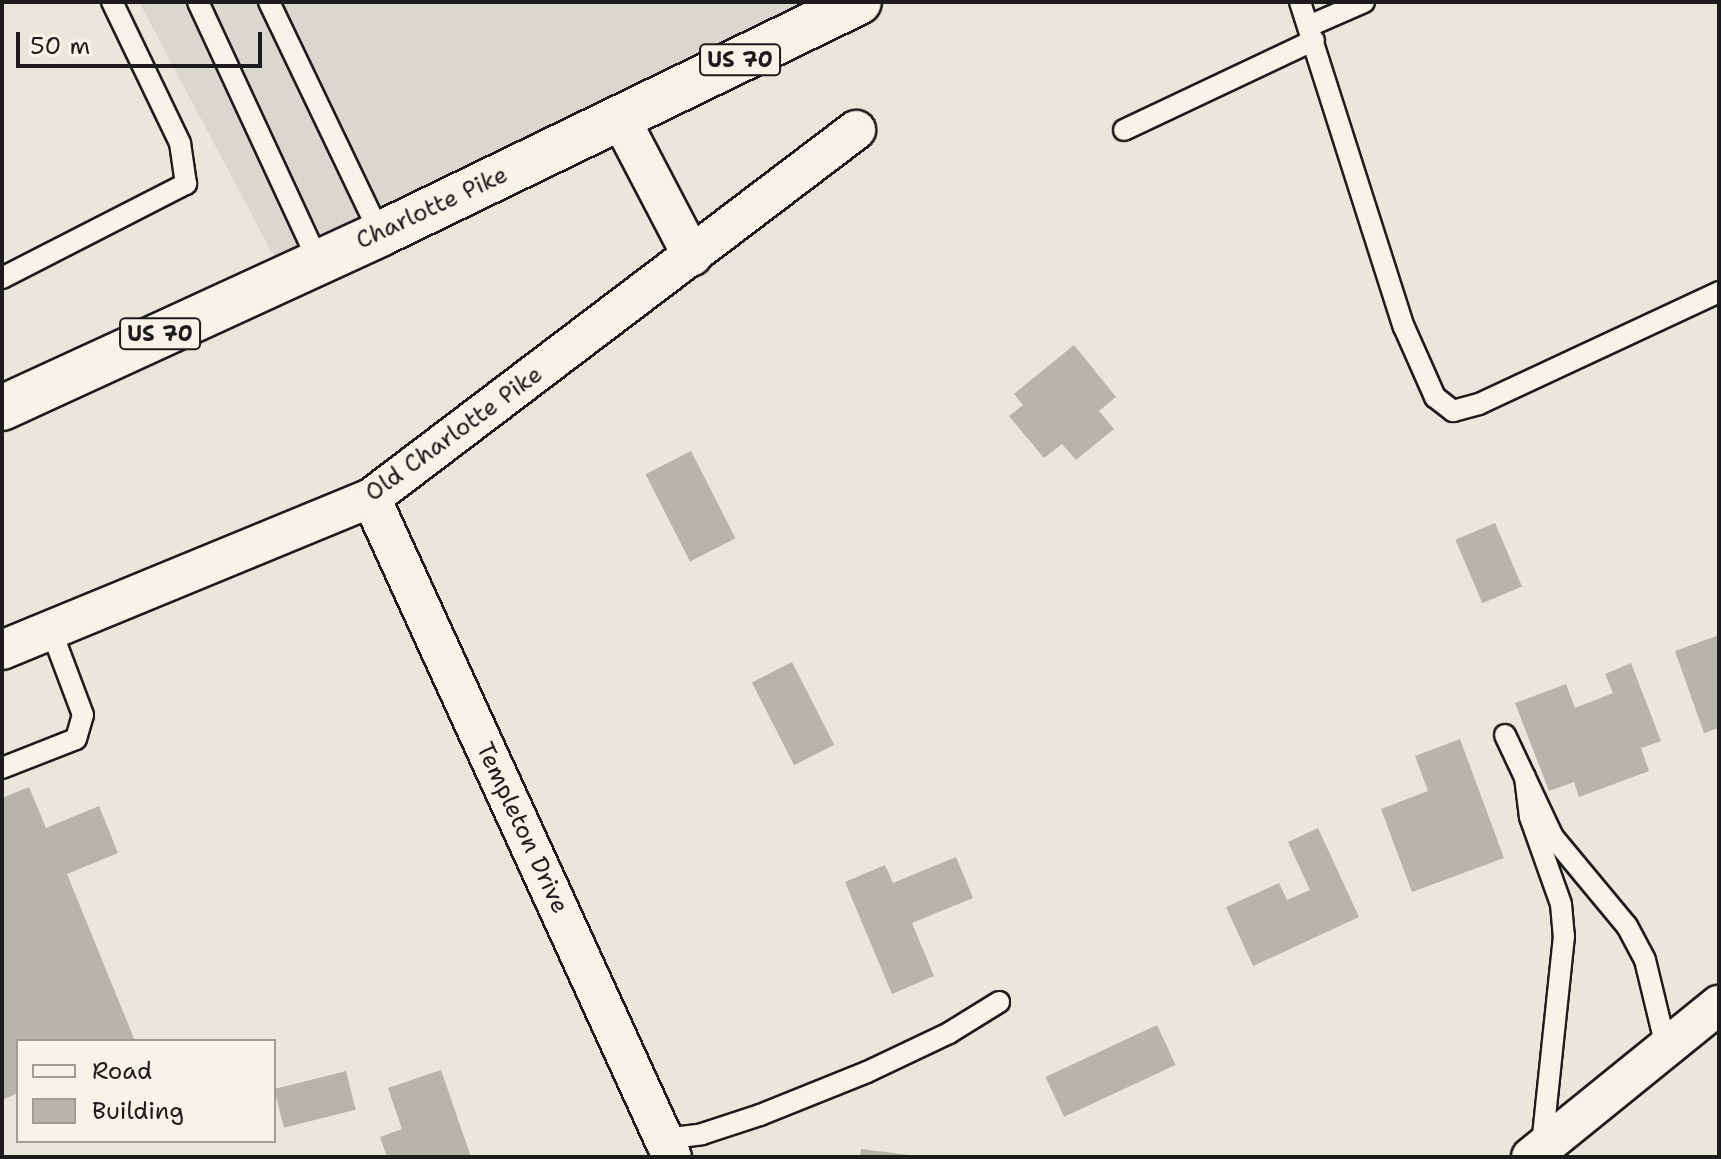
<!DOCTYPE html>
<html>
<head>
<meta charset="utf-8">
<style>
	body { margin:0 }
	#map { position:relative; width:1721px; height:1159px; overflow:hidden; background:#eae6dc; font-family:"Shantell Sans",sans-serif }
	div>[style] { position:absolute }
	[style*='--x'] { left:calc(var(--x)*1px); top:calc(var(--y)*1px); width:calc(var(--w)*1px); rotate:calc(var(--a)*1deg) }
	.built>* { inset:0; background:#dad7ce }
	.building>* { inset:0; background:#b6b4ac; transform-origin:0 0 }
	.roads { filter:drop-shadow(2px 0 #1c1c1c) drop-shadow(-2px 0 #1c1c1c) drop-shadow(0 2px #1c1c1c) drop-shadow(0 -2px #1c1c1c) }
	.lane>* { height:20px; margin:-10px; padding:0 10px; transform-origin:10px; border-radius:10px; background:#f7f3e8 }
	.street>* { height:38px; margin:-19px; padding:0 19px; transform-origin:19px; border-radius:19px; background:#f7f3e8 }
	.primary>* { height:44px; margin:-22px; padding:0 22px; transform-origin:22px; border-radius:22px; background:#f7f3e8 }
	span { translate:-50% -50%; white-space:nowrap; text-align:center; line-height:1.15; -webkit-text-stroke:6px #f7f3e8; paint-order:stroke }
	.shield-label span { padding:2px 6px; background:#f7f3e8; border:2px solid; border-radius:6px; -webkit-text-stroke-width:0 }
	.shield-label { font-size:22px; color:#1c1c1c; font-weight:700 }
	.street-label { font-size:24px; color:#1c1c1c }
	.frame { position:absolute; inset:0; border:4px solid #1c1c1c; pointer-events:none }
	.legend { position:absolute; left:16px; top:1039px; width:260px; height:104px; box-sizing:border-box; background:#f7f3e8; border:2px solid #9f9d96; margin:0; padding:10px 14px; list-style:none; font-size:24px; color:#1c1c1c }
	.legend li { display:flex; align-items:center; gap:16px; height:40px }
	.legend b { width:40px; border:2px solid #9f9d96 }
	.scale { position:absolute; left:16px; top:32px; width:246px; height:36px; box-sizing:border-box; border:4px solid #1c1c1c; border-top:0; padding-left:10px; font-size:24px; line-height:28px; white-space:nowrap; color:#1c1c1c; -webkit-text-stroke:6px #f7f3e8; paint-order:stroke }
</style>
</head>
<body>
<div id="map">
	<div class="built">
		<div style="clip-path:polygon(139px 2px,822px 2px,277px 262px)"></div>
	</div>
	<div class="building">
		<div style="clip-path:polygon(1074px 345px,1116px 397px,1099px 411px,1114px 429px,1076px 460px,1062px 444px,1044px 458px,1009px 416px,1023px 405px,1014px 394px)"></div>
		<div style="left:691px;top:451px;width:98px;height:51px;rotate:63deg"></div>
		<div style="left:1495px;top:523px;width:69px;height:43px;rotate:67deg"></div>
		<div style="clip-path:polygon(1719px 635px,1719px 728px,1704px 733px,1675px 651px)"></div>
		<div style="left:792px;top:662px;width:93px;height:45px;rotate:63deg"></div>
		<div style="clip-path:polygon(1631px 663px,1661px 741px,1641px 748px,1649px 771px,1579px 797px,1574px 782px,1549px 791px,1515px 703px,1566px 684px,1575px 708px,1613px 693px,1605px 674px)"></div>
		<div style="clip-path:polygon(1460px 739px,1504px 858px,1412px 892px,1381px 809px,1428px 791px,1415px 756px)"></div>
		<div style="clip-path:polygon(29px 787px,46px 828px,99px 806px,118px 853px,67px 874px,135px 1041px,18px 1041px,18px 1093px,2px 1100px,2px 798px)"></div>
		<div style="clip-path:polygon(1318px 828px,1359px 917px,1253px 966px,1226px 907px,1279px 883px,1287px 900px,1310px 890px,1288px 842px)"></div>
		<div style="clip-path:polygon(956px 857px,973px 898px,912px 923px,934px 976px,892px 994px,845px 882px,885px 865px,893px 883px)"></div>
		<div style="left:1157px;top:1025px;width:44px;height:123px;rotate:65deg"></div>
		<div style="clip-path:polygon(441px 1070px,471px 1157px,387px 1157px,380px 1137px,402px 1129px,388px 1088px)"></div>
		<div style="left:346px;top:1071px;width:40px;height:74px;rotate:76deg"></div>
		<div style="clip-path:polygon(861px 1149px,910px 1155px,910px 1157px,860px 1157px)"></div>
	</div>
	<div class="roads">
		<div class="lane">
			<div style="--x:198;--y:2;--w:285;--a:65.1"></div>
			<div style="--x:269;--y:2;--w:257;--a:64.4"></div>
			<div style="--x:1300;--y:2;--w:341;--a:72.3"></div>
			<div style="--x:1404;--y:327;--w:77;--a:66.1"></div>
			<div style="--x:1435;--y:397;--w:23;--a:38"></div>
			<div style="--x:1453;--y:411;--w:27;--a:-15"></div>
			<div style="--x:1479;--y:404;--w:265;--a:-25"></div>
			<div style="--x:1309;--y:26;--w:60;--a:-23.6"></div>
			<div style="--x:1124;--y:130;--w:210;--a:-25.3"></div>
			<div style="--x:2;--y:278;--w:207;--a:-27.1"></div>
			<div style="--x:186;--y:184;--w:41;--a:-98.3"></div>
			<div style="--x:180;--y:143;--w:157;--a:-115.7"></div>
			<div style="--x:1505;--y:735;--w:113;--a:64.8"></div>
			<div style="--x:1553;--y:837;--w:116;--a:50.3"></div>
			<div style="--x:1627;--y:926;--w:38;--a:62"></div>
			<div style="--x:1645;--y:960;--w:89;--a:76.4"></div>
			<div style="--x:2;--y:768;--w:79;--a:-21.4"></div>
			<div style="--x:76;--y:739;--w:25;--a:-74"></div>
			<div style="--x:83;--y:715;--w:91;--a:-110.6"></div>
			<div style="--x:1525;--y:777;--w:40;--a:82.9"></div>
			<div style="--x:1530;--y:817;--w:92;--a:70.4"></div>
			<div style="--x:1561;--y:904;--w:32;--a:85"></div>
			<div style="--x:1564;--y:936;--w:211;--a:96"></div>
			<div style="--x:664;--y:1139;--w:38;--a:-7"></div>
			<div style="--x:702;--y:1134;--w:61;--a:-18.1"></div>
			<div style="--x:760;--y:1115;--w:115;--a:-21.9"></div>
			<div style="--x:867;--y:1072;--w:91;--a:-25.4"></div>
			<div style="--x:949;--y:1033;--w:59;--a:-31.8"></div>
		</div>
		<div class="street">
			<div style="--x:620;--y:118;--w:156;--a:62.4"></div>
			<div style="--x:371;--y:498;--w:724;--a:65.45"></div>
			<div style="--x:2;--y:650;--w:399;--a:-22.4"></div>
			<div style="--x:371;--y:498;--w:609;--a:-37.19"></div>
			<div style="--x:1531;--y:1157;--w:242;--a:-39"></div>
		</div>
		<div class="primary">
			<div style="--x:2;--y:408;--w:416;--a:-24.7"></div>
			<div style="--x:380;--y:234;--w:532;--a:-25.84"></div>
		</div>
	</div>
	<div class="shield-label">
		<span style="left:740px;top:60px">US 70</span>
		<span style="left:160px;top:334px">US 70</span>
	</div>
	<div class="street-label">
		<span style="left:432px;top:208px;rotate:-25deg">Charlotte Pike</span>
		<span style="left:454px;top:434px;rotate:-36deg">Old Charlotte Pike</span>
		<span style="left:522px;top:828px;rotate:65deg">Templeton Drive</span>
	</div>
	<div class="frame"></div>
	<ul class="legend">
	<li><b style="height:10px;background:#f7f3e8"></b>Road</li>
	<li><b style="height:22px;background:#b6b4ac"></b>Building</li>
	</ul>
	<div class="scale">50 m</div>
</div>
</body>
</html>
